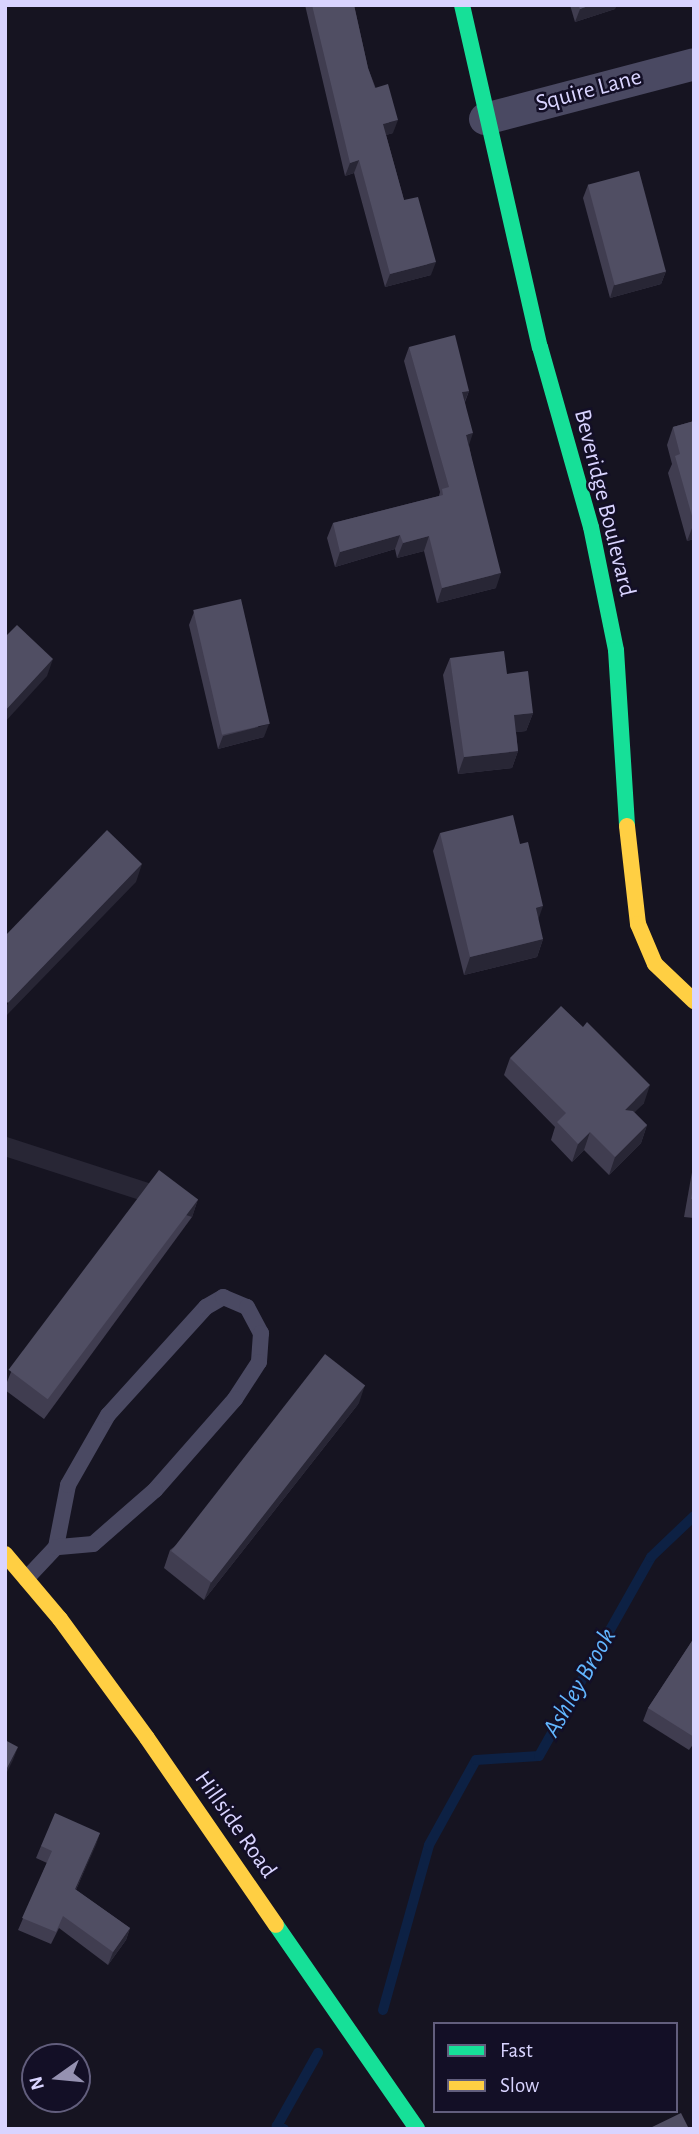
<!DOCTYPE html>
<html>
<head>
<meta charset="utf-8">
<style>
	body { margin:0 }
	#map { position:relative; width:699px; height:2134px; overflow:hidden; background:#161421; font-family:"Alegreya Sans",sans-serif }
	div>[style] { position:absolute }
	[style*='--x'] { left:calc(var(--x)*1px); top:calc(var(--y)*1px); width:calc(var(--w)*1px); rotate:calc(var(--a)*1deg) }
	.stream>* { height:10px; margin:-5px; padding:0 5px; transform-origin:5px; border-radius:5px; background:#0d2144 }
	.lane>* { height:16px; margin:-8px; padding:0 8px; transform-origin:8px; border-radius:8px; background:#4a4962 }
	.street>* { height:32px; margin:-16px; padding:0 16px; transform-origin:16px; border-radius:16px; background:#4a4962 }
	.fast>* { height:16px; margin:-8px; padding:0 8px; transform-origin:8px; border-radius:8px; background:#16e098 }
	.slow>* { height:16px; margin:-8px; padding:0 8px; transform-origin:8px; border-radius:8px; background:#ffcf43 }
	.wall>* { inset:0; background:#403d50 }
	.shaded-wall>* { inset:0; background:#282635; transform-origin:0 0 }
	.building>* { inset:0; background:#504e63; transform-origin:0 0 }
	span { translate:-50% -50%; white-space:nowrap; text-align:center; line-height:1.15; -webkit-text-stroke:5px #130f26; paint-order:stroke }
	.street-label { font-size:24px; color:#d9d4ff }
	.water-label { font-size:26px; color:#62b6ff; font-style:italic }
	.frame { position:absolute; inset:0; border:7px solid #d9d4ff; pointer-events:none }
	.legend { position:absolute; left:433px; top:2022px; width:245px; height:91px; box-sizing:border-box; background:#130f26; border:2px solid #625e7d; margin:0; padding:9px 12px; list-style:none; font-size:21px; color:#d9d4ff }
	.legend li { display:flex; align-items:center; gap:14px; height:35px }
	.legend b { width:35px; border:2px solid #625e7d }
	.north { position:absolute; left:21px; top:2043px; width:70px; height:70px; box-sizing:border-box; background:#130f26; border:2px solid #625e7d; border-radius:50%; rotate:255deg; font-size:19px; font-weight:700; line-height:28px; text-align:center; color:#d9d4ff }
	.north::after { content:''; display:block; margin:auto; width:24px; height:32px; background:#9591b1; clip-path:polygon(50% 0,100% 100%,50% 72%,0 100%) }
</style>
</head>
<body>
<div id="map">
	<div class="stream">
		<div style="--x:383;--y:2010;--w:171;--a:-74.4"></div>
		<div style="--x:429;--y:1845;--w:97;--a:-61.1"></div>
		<div style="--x:476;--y:1760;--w:63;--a:-3.6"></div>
		<div style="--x:539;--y:1756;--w:228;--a:-60.6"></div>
		<div style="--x:651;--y:1557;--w:59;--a:-43.6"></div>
		<div style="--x:284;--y:2129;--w:8;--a:-157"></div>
		<div style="--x:277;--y:2126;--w:84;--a:-60.7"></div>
	</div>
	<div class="lane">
		<div style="--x:26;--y:1579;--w:44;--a:-46.8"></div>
		<div style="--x:56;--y:1547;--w:63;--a:-79"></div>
		<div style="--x:68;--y:1485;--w:81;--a:-60.3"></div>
		<div style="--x:108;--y:1415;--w:146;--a:-47.8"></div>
		<div style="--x:206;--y:1307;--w:20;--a:-30"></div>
		<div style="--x:223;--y:1297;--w:26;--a:23"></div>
		<div style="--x:247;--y:1307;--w:30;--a:62"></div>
		<div style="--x:261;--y:1333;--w:29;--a:94"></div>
		<div style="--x:259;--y:1362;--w:44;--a:123"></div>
		<div style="--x:235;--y:1399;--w:121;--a:131.3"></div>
		<div style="--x:155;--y:1490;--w:82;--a:138.9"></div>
		<div style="--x:93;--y:1544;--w:37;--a:175"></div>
	</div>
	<div class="street">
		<div style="--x:485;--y:119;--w:216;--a:-14.7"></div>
	</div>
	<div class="fast">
		<div style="--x:462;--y:5;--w:351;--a:77.2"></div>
		<div style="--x:540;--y:347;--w:187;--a:74.2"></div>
		<div style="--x:591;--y:527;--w:126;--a:78.5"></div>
		<div style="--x:616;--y:650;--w:176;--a:86.4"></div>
		<div style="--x:276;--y:1925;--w:248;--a:55.3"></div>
	</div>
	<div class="slow">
		<div style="--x:627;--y:826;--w:99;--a:83.6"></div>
		<div style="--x:638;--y:924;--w:43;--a:67"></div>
		<div style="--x:655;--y:964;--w:54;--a:43.5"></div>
		<div style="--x:5;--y:1554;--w:85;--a:49.8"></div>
		<div style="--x:60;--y:1619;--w:147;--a:53.8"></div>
		<div style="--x:147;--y:1738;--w:227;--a:55.4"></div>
	</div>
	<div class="wall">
		<div style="clip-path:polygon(305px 5px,354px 5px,368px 68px,393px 133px,386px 135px,404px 200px,431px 275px,385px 287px,354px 173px,345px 176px)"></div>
		<div style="clip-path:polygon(570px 5px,616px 5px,615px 9px,575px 22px)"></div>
		<div style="clip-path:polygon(588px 185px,666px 271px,661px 284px,610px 298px,583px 198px)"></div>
		<div style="clip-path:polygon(409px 347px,469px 391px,465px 402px,469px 445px,496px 588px,437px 603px,424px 551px,397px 558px,395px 549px,335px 567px,327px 538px,333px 523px,439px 496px,440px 492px,404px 361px)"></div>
		<div style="clip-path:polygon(694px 421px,694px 539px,687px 541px,668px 473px,672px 464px,667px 445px,673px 427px)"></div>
		<div style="clip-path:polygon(194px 612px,264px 737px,218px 749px,189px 625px)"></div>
		<div style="clip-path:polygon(450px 658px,507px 674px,533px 713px,526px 731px,516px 732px,518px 751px,512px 768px,458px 774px,443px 675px)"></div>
		<div style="clip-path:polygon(440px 833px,543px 939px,537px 957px,464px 975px,433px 851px)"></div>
		<div style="clip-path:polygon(510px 1058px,644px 1103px,634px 1112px,647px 1125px,641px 1143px,609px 1175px,584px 1150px,572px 1162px,551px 1140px,555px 1127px,504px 1075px)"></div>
		<div style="clip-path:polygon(694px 1161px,694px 1218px,684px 1217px)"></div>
		<div style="clip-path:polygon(198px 1199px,192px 1217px,44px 1419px,5px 1390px,5px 1387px,11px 1372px)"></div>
		<div style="clip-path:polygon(359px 1403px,204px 1600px,164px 1568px,170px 1550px)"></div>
		<div style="clip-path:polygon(694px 1638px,694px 1743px,689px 1750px,643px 1721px,648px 1708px)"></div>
		<div style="clip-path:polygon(100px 1833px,76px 1890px,130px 1928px,126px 1940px,108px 1965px,59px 1928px,51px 1944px,18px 1930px,47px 1863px,36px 1858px,41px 1846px)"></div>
	</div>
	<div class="shaded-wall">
		<div style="clip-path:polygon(591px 5px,616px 5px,615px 9px,575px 22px,580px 9px)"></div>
		<div style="clip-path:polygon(398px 120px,393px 133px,379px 137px,383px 124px)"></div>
		<div style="clip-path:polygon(359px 160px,354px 173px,345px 176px,350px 163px)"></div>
		<div style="clip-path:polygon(436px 262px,431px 275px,385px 287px,390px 274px)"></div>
		<div style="clip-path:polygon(666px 271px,661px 284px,610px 298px,614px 285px)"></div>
		<div style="clip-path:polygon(469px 391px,463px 405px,462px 392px)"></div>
		<div style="clip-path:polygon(473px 433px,468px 448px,466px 435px)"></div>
		<div style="clip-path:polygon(694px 523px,694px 539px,687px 541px)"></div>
		<div style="clip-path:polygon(400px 535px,395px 549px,335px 567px,340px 552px)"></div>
		<div style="clip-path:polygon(429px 536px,424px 551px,397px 558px,403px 543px)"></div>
		<div style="clip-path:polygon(501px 573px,496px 588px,437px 603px,442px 588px)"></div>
		<div style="clip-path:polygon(53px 659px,47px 676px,5px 722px,5px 711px)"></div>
		<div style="clip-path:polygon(533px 713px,526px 731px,507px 733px,514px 715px)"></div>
		<div style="clip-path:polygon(269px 724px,264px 737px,218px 749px,223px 736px)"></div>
		<div style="clip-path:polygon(518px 751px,512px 768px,458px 774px,464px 757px)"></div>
		<div style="clip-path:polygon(142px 864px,136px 882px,5px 1017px,5px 1010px,8px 1003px)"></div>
		<div style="clip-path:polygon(543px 906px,537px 923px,536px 908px)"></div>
		<div style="clip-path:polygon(543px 939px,537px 957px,464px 975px,470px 957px)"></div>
		<div style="clip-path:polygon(650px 1085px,644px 1103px,619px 1128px,625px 1110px)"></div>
		<div style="clip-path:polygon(647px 1125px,641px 1143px,609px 1175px,615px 1157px)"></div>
		<div style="clip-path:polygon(590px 1132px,584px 1150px,572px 1162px,578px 1144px)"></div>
		<div style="left:198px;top:1199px;width:19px;height:250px;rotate:108deg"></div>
		<div style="clip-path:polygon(365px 1385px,359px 1403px,204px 1600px,211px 1582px)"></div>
		<div style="clip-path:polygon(18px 1747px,13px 1760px,5px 1776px,5px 1772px)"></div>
		<div style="clip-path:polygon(100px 1833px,96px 1845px,71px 1901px,75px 1889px)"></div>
		<div style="clip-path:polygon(130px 1928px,126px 1940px,108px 1965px,113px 1952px)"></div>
	</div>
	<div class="building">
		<div style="clip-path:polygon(312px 5px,354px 5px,368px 68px,375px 88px,388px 84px,398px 120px,383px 124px,404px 200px,418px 197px,436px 262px,390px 274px,359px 160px,350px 163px)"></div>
		<div style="clip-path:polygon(578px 5px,591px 5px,580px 9px)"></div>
		<div style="left:639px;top:171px;width:104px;height:53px;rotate:75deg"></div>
		<div style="clip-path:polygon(455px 335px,469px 391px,462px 392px,473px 433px,466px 435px,501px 573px,442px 588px,429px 536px,403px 543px,400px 535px,340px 552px,333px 523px,443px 495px,442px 489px,449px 487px,409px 347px)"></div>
		<div style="clip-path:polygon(694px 421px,694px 523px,675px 456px,680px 454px,673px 427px)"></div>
		<div style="left:241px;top:599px;width:128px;height:49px;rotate:77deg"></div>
		<div style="clip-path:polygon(17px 625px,53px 659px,5px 711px,5px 637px)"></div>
		<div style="clip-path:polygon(504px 651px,507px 674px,528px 671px,533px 713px,514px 715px,518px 751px,464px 757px,450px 658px)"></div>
		<div style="clip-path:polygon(513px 815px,520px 844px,528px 842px,543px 906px,536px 908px,543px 939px,470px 957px,440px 833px)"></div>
		<div style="clip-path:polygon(107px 830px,142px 864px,8px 1003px,5px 1000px,5px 936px)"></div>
		<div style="clip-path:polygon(561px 1006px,583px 1027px,587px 1022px,650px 1085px,625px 1110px,633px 1111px,647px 1125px,615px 1157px,590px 1132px,578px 1144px,557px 1122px,566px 1113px,510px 1058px)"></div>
		<div style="left:159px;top:1170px;width:49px;height:250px;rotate:37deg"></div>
		<div style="clip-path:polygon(694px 1180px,694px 1199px,691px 1199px)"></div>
		<div style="left:325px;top:1354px;width:51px;height:250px;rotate:38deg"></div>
		<div style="clip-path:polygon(694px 1638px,694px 1737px,648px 1708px)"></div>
		<div style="clip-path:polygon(5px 1740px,18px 1747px,5px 1772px)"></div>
		<div style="clip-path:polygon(55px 1813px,100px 1833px,75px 1889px,130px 1928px,113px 1952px,63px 1916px,56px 1932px,22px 1918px,52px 1851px,41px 1846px)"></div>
		<div style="clip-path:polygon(681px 2113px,689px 2129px,648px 2129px)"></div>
	</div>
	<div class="street-label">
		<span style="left:589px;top:91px;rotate:-15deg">Squire Lane</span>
		<span style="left:604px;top:503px;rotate:76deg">Beveridge Boulevard</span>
		<span style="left:235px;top:1825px;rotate:55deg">Hillside Road</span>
	</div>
	<div class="water-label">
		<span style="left:580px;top:1683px;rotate:-60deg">Ashley Brook</span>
	</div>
	<div class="frame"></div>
	<ul class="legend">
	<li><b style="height:9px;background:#16e098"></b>Fast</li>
	<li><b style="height:9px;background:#ffcf43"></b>Slow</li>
	</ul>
	<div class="north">N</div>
</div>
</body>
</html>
